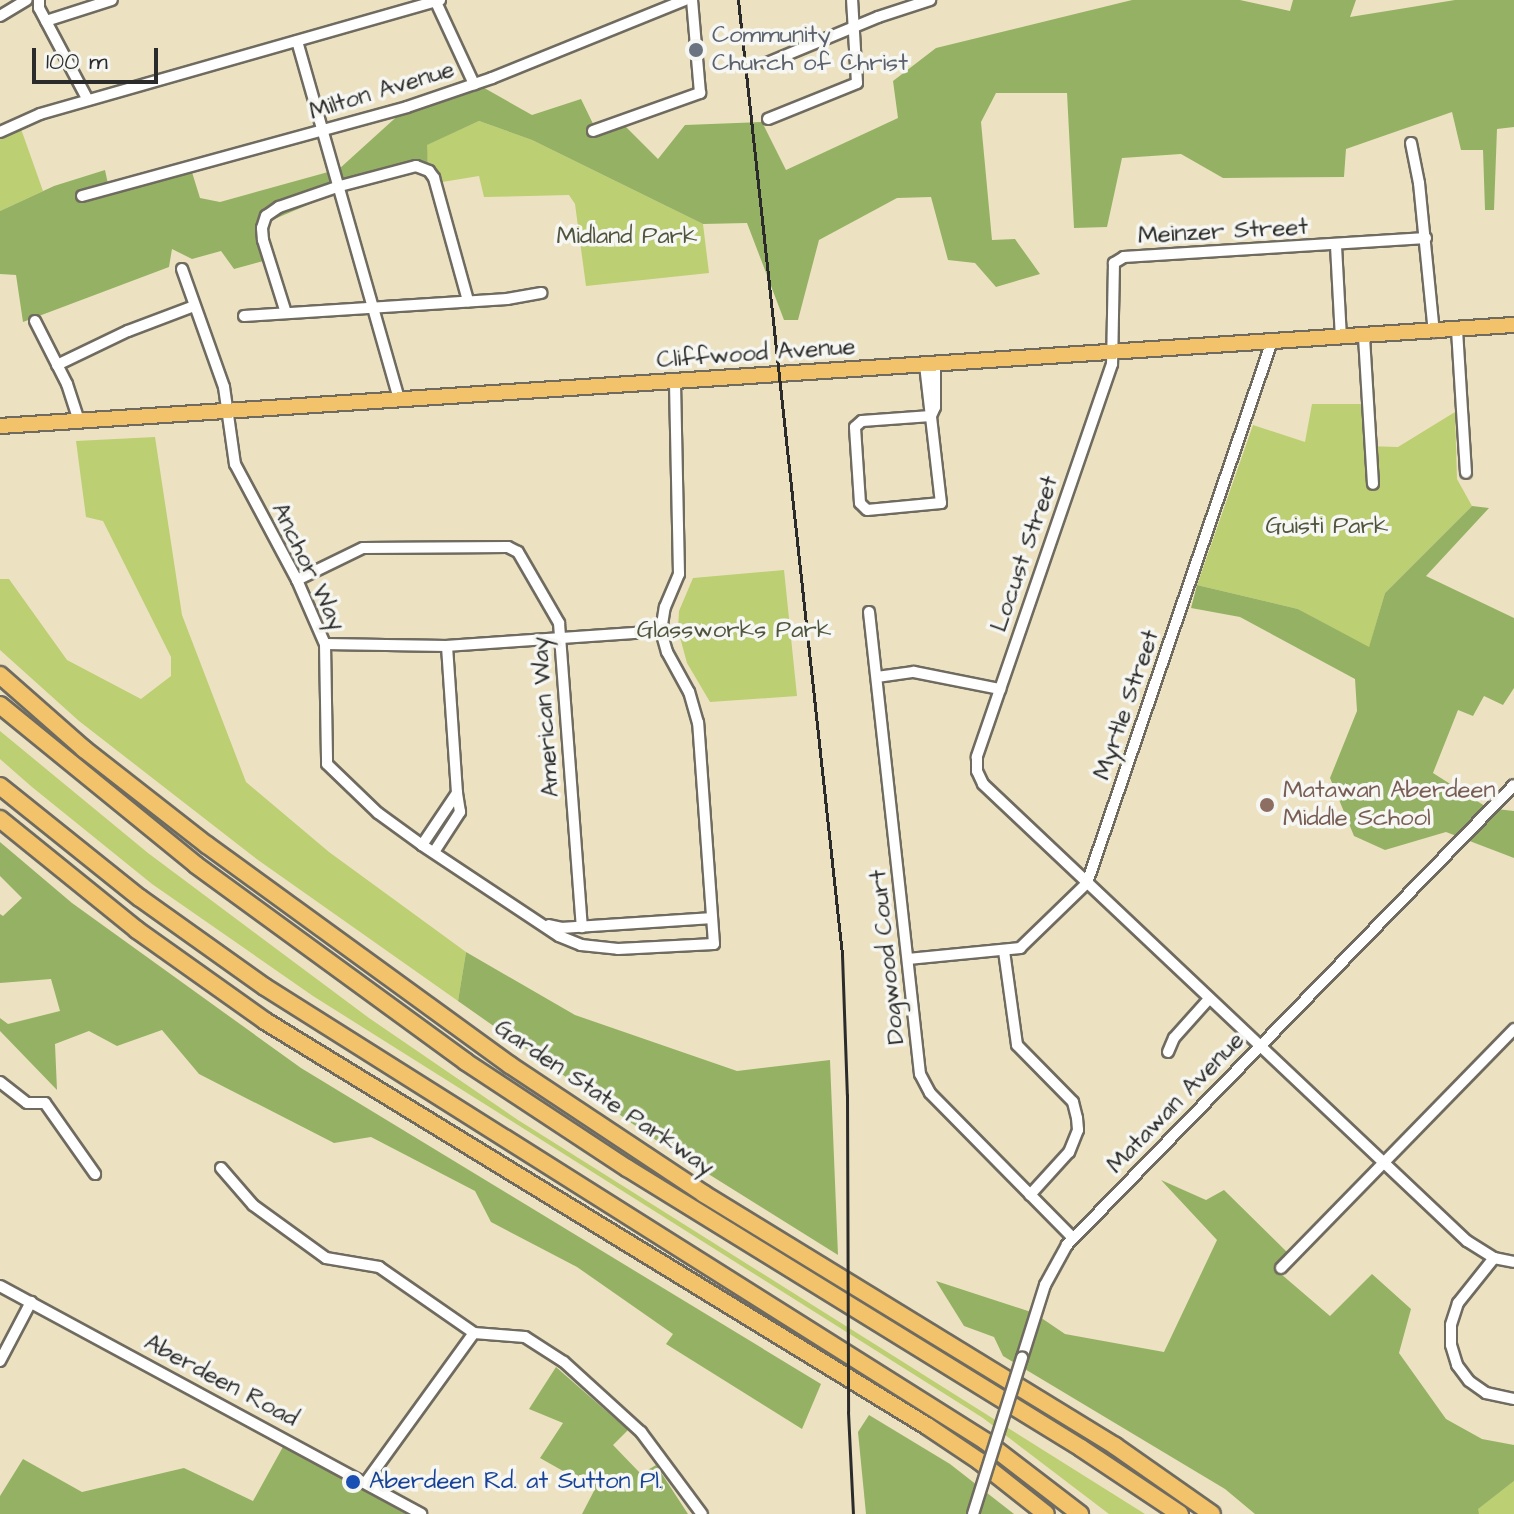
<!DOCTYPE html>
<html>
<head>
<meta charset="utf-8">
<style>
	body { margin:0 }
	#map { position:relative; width:1514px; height:1514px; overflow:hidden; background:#ece2c2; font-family:"Architects Daughter",sans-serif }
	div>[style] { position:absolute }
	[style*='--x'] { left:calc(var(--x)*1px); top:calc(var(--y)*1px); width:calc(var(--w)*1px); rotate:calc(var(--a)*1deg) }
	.green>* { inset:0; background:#bccf72 }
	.forest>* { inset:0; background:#95b264 }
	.roads { filter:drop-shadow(2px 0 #6f6b60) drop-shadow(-2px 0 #6f6b60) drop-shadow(0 2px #6f6b60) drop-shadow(0 -2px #6f6b60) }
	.minor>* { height:10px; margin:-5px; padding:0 5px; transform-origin:5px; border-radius:5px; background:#fff }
	.major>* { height:14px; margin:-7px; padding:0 7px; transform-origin:7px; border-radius:7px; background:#f2c36a }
	.highway>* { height:16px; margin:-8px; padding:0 8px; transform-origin:8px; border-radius:8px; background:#f2c36a }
	.rail>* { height:3px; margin:-1.5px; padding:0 1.5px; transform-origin:1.5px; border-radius:1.5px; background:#2b2b2b }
	.bridges { filter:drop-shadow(2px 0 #6f6b60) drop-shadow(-2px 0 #6f6b60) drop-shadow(0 2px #6f6b60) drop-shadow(0 -2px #6f6b60) }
	.minor-bridge>* { height:10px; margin:-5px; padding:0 5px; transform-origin:5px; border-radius:5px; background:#fff }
	.dots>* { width:22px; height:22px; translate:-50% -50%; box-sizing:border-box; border:4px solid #f6f6f2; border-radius:50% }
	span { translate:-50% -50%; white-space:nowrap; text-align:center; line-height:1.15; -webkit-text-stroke:7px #f6f6f2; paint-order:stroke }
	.worship-label { font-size:24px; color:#5b616d }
	.left { translate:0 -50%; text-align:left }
	.street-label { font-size:24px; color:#2b2b2b }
	.park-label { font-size:24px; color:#4f543d }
	.education-label { font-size:24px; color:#785e54 }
	.transit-label { font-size:24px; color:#164399 }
	.scale { position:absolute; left:32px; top:48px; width:126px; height:36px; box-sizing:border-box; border:4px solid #2b2b2b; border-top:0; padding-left:10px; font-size:24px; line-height:28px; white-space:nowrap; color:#2b2b2b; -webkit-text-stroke:6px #f6f6f2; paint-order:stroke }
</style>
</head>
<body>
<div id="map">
	<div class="green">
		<div style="clip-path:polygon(479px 121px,532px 140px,703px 224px,709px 273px,586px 286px,575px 204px,569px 195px,484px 197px,479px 176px,442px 182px,428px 163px,426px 145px)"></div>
		<div style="clip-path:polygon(21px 129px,43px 191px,0 211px,0 139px)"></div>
		<div style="clip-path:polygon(1312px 404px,1365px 404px,1366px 446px,1398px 447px,1455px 412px,1457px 479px,1472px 506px,1385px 593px,1369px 648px,1298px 609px,1197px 585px,1253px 425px,1305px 442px)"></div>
		<div style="clip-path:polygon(155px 437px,182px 615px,246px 782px,329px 852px,466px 952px,458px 1001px,258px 860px,79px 721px,0 650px,0 579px,9px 579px,67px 660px,141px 699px,171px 676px,171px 657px,103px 521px,86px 517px,76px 441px)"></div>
		<div style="clip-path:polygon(784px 570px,797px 696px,710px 702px,687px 663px,678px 630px,679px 611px,693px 578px)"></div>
		<div style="clip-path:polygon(0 731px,148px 853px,369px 1018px,518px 1120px,1145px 1514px,1109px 1514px,983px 1418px,313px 996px,152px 884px,32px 787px,0 759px)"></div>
		<div style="clip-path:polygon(1514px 1481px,1514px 1514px,1479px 1514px,1477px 1509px)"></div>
	</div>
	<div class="forest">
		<div style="clip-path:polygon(1132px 0,1240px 0,1290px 11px,1293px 0,1356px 0,1350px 17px,1455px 0,1514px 0,1514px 127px,1497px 129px,1494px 210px,1485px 210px,1483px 150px,1461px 150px,1452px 112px,1346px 149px,1344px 177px,1223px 178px,1181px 154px,1122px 158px,1107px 227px,1074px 228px,1067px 93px,996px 93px,981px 122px,992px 240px,1015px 239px,1040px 274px,996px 287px,975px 263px,948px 260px,931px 197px,897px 198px,819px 240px,798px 320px,784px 320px,747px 223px,703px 224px,532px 140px,479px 121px,427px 145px,428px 168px,343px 190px,265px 223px,271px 259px,234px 269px,221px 251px,192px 259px,172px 249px,169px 267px,23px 322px,16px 275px,0 274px,0 211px,54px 186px,105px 170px,108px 184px,191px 169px,200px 198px,220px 202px,339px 169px,403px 111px,479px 85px,532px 115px,581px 99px,597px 132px,623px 124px,658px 159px,685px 125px,762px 122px,786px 170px,898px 118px,893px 81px,936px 48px)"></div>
		<div style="clip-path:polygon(1472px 506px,1489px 508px,1426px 576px,1514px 618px,1514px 688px,1503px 705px,1484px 696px,1473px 716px,1458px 710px,1433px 773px,1488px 808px,1514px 811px,1514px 858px,1446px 832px,1385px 850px,1354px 836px,1330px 778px,1357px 711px,1355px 679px,1240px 617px,1191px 608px,1197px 585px,1298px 609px,1369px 647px,1385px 593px)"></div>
		<div style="clip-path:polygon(0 842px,72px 903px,301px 1068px,821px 1384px,802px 1429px,666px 1344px,673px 1334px,577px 1267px,491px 1222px,475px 1191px,371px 1137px,334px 1143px,199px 1074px,162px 1030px,117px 1046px,89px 1031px,55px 1044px,57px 1090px,0 1031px,0 1018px,8px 1024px,60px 1011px,51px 979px,0 983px,0 914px,3px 916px,22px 898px,0 876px)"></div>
		<div style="clip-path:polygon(466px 952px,575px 1015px,737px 1071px,830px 1060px,838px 1255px,670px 1150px,458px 1001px)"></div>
		<div style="clip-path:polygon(1161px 1180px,1206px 1200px,1224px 1190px,1293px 1258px,1281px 1274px,1330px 1316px,1372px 1274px,1411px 1309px,1399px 1353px,1446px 1419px,1482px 1439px,1514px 1445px,1514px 1481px,1478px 1509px,1479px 1514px,1255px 1514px,1225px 1489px,1003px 1356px,994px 1337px,964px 1326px,936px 1281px,1034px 1313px,1065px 1334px,1164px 1352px,1217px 1240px)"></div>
		<div style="clip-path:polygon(556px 1367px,628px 1430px,613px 1445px,641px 1474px,656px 1465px,688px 1514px,582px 1514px,595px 1489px,540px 1458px,563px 1423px,529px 1409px)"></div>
		<div style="clip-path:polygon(869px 1415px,950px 1464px,1014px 1514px,866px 1514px,858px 1432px)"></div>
		<div style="clip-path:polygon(284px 1445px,406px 1514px,0 1514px,0 1496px,23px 1459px,82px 1492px,184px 1468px,253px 1501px)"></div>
	</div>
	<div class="roads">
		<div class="minor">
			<div style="--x:39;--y:0;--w:8;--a:90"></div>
			<div style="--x:39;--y:8;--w:104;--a:62"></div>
			<div style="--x:435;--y:0;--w:93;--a:65.1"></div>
			<div style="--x:0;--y:16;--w:31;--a:-31"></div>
			<div style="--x:46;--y:21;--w:69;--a:-17.7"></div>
			<div style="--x:297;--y:41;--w:373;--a:74.1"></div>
			<div style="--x:767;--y:63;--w:120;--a:-22.5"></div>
			<div style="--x:878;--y:17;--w:55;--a:-18.1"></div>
			<div style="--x:768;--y:119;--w:96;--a:-22"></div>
			<div style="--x:857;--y:83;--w:83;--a:-93.4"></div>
			<div style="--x:593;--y:131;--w:114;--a:-19.6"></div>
			<div style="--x:700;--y:93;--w:93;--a:-94.9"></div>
			<div style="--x:0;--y:132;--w:44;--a:-24.2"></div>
			<div style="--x:40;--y:114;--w:416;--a:-15.9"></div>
			<div style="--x:1411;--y:143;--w:41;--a:78.7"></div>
			<div style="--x:1419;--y:183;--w:150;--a:84.3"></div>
			<div style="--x:82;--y:196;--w:337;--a:-15.3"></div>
			<div style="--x:407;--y:107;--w:90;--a:-18.8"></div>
			<div style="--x:492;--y:78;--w:208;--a:-22"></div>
			<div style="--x:1426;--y:238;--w:303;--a:176.4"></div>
			<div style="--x:1124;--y:257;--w:12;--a:149"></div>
			<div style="--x:1114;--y:263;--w:101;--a:91.1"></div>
			<div style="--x:1112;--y:364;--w:416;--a:109"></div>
			<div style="--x:977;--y:757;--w:14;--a:90"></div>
			<div style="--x:977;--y:771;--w:14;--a:65"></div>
			<div style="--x:983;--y:784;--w:666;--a:43.36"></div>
			<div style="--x:1467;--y:1241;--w:32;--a:32"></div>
			<div style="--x:1494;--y:1258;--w:20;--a:11"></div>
			<div style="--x:1336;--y:246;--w:92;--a:86.9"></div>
			<div style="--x:182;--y:269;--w:125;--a:70.4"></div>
			<div style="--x:224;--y:387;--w:78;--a:81.9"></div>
			<div style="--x:235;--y:464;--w:132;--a:61.9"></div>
			<div style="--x:297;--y:580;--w:70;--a:66.4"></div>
			<div style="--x:325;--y:644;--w:120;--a:89"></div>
			<div style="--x:327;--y:764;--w:71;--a:43.9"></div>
			<div style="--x:378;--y:813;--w:54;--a:36"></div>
			<div style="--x:422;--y:845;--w:164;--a:33.6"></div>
			<div style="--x:559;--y:936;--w:24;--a:22"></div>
			<div style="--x:581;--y:945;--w:37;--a:6"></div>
			<div style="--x:618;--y:949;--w:96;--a:-3"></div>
			<div style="--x:714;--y:944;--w:222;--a:-94.1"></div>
			<div style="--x:698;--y:723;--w:32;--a:-106"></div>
			<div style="--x:689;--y:692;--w:46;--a:-118.8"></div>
			<div style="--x:667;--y:652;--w:22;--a:-106"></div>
			<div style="--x:661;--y:631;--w:24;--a:-81"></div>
			<div style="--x:665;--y:607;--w:36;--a:-67"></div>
			<div style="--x:679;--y:574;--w:192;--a:-91.2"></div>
			<div style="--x:286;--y:313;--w:77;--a:-107.5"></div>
			<div style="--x:263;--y:240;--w:12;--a:-95"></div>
			<div style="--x:262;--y:228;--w:13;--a:-72"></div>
			<div style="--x:266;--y:216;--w:16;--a:-35"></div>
			<div style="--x:279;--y:207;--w:65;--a:-19"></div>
			<div style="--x:340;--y:186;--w:79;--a:-14.7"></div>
			<div style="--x:416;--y:166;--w:14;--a:21"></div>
			<div style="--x:429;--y:171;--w:9;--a:54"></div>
			<div style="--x:434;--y:178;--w:128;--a:74.5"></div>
			<div style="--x:244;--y:316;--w:264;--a:-3.7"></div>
			<div style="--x:507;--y:299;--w:35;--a:-10"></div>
			<div style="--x:35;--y:321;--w:71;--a:63.1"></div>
			<div style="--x:67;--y:384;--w:39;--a:72"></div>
			<div style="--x:1457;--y:330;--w:143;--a:86.4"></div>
			<div style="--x:1364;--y:337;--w:147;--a:86.5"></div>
			<div style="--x:57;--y:365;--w:79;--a:-25.6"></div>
			<div style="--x:128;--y:331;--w:71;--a:-20.7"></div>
			<div style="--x:925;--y:365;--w:139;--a:83.4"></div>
			<div style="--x:941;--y:503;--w:74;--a:174.6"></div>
			<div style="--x:867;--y:510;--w:10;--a:-135"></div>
			<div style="--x:860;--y:503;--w:76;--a:-93.8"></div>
			<div style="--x:855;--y:427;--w:9;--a:-41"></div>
			<div style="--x:862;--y:421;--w:69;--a:-4.1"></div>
			<div style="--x:931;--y:416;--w:10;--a:-66"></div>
			<div style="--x:935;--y:407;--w:43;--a:-90"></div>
			<div style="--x:297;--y:580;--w:73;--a:-25.9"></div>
			<div style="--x:363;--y:548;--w:145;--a:-0.4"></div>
			<div style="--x:508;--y:547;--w:11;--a:27"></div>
			<div style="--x:518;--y:552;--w:82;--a:60"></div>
			<div style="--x:559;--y:623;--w:305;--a:85.7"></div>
			<div style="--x:869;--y:612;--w:465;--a:83.7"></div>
			<div style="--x:920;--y:1074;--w:21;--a:62"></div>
			<div style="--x:930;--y:1093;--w:204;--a:45.4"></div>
			<div style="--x:325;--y:644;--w:122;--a:0.9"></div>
			<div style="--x:447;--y:646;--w:215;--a:-4"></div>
			<div style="--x:877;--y:677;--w:37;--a:-8"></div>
			<div style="--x:914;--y:672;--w:88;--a:11.2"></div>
			<div style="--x:422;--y:845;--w:63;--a:-56.1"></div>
			<div style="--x:457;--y:793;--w:147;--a:-93.9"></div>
			<div style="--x:434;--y:852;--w:48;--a:-57"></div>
			<div style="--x:460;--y:812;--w:19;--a:-99"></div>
			<div style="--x:549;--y:925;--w:13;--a:13"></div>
			<div style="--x:562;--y:928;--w:150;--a:-3.8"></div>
			<div style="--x:1004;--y:951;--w:95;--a:82.1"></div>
			<div style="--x:1017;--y:1045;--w:80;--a:45.5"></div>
			<div style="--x:1073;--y:1102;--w:16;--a:76"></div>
			<div style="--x:1077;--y:1118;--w:12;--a:85"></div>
			<div style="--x:1078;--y:1130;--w:24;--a:112"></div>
			<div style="--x:1069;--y:1152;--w:58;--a:132.2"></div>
			<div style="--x:908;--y:959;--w:113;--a:-5.6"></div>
			<div style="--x:1020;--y:948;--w:93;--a:-44.1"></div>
			<div style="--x:1087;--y:883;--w:570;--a:-71.15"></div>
			<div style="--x:1168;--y:1052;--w:15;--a:-67"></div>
			<div style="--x:1174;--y:1038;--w:51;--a:-48.2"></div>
			<div style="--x:0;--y:1082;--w:34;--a:38"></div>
			<div style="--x:27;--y:1103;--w:18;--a:0"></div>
			<div style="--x:45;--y:1103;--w:87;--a:54.8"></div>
			<div style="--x:221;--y:1168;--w:49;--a:49.1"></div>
			<div style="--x:253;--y:1205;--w:90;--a:36"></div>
			<div style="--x:326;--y:1258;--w:54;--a:9.6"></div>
			<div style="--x:379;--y:1267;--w:116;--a:34.8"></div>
			<div style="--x:474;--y:1333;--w:51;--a:4.5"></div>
			<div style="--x:525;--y:1337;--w:46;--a:32.7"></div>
			<div style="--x:564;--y:1362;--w:104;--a:42.3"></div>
			<div style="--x:641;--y:1432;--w:102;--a:53.4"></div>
			<div style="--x:1494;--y:1258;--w:58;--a:128.7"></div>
			<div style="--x:1458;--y:1303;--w:23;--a:108"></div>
			<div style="--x:1451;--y:1325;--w:20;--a:90"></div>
			<div style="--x:1451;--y:1345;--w:21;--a:73"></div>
			<div style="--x:1457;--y:1365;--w:20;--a:53"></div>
			<div style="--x:1469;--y:1381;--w:21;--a:35"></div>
			<div style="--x:1486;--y:1393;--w:29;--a:12"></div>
			<div style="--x:1281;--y:1268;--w:334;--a:-45.7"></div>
			<div style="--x:0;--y:1286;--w:479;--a:28.4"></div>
			<div style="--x:1022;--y:1358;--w:77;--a:-72.5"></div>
			<div style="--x:1045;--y:1285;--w:46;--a:-61.2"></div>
			<div style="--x:1067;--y:1245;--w:641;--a:-45.82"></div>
			<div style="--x:0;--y:1361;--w:67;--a:-62.3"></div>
			<div style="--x:366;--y:1482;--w:184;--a:-54.1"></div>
		</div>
		<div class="major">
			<div style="--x:0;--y:426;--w:1517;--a:-3.82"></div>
		</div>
		<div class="highway">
			<div style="--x:0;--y:675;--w:112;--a:41.4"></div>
			<div style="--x:84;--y:749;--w:156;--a:38"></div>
			<div style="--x:207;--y:845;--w:374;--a:36"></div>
			<div style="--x:510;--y:1065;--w:233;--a:33.6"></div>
			<div style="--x:704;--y:1194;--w:482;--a:31.5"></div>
			<div style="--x:1115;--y:1446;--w:118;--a:35"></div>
			<div style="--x:0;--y:705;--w:253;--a:39.2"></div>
			<div style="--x:196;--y:865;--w:334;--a:36.1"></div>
			<div style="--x:466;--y:1062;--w:193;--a:33.4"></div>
			<div style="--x:627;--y:1168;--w:533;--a:31.66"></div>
			<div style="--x:1081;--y:1448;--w:119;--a:33.7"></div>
			<div style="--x:0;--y:786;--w:179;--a:38.7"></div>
			<div style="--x:140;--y:898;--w:153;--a:35.5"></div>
			<div style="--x:265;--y:987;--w:851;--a:32.23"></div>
			<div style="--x:985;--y:1441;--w:120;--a:37.5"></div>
			<div style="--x:0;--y:819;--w:176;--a:39"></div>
			<div style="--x:137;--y:930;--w:157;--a:35.4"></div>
			<div style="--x:265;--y:1021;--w:776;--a:31.46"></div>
			<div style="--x:927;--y:1426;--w:63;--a:33.9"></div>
			<div style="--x:979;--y:1461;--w:85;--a:38.3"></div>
		</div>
	</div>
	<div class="rail">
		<div style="--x:738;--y:0;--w:961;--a:83.78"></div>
		<div style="--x:842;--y:955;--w:140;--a:88"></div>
		<div style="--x:847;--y:1095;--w:317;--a:89.8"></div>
		<div style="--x:848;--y:1412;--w:102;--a:87.2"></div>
	</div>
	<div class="bridges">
		<div class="minor-bridge">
			<div style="--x:973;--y:1514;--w:164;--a:-72.6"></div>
		</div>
	</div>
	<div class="dots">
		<div style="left:696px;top:50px;background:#6b7280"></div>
		<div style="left:1267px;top:805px;background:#8d6e63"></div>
		<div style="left:353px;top:1482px;background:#1a4fb4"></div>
	</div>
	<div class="worship-label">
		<span class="left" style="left:712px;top:50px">Community<br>Church of Christ</span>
	</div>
	<div class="street-label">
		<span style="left:382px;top:91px;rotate:-17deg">Milton Avenue</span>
		<span style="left:1223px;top:232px;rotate:-3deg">Meinzer Street</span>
		<span style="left:756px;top:354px;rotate:-4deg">Cliffwood Avenue</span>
		<span style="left:1025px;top:554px;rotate:-71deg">Locust Street</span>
		<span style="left:308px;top:567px;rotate:64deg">Anchor Way</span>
		<span style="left:1127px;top:705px;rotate:-71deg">Myrtle Street</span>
		<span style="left:546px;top:717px;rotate:-94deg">American Way</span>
		<span style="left:888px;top:957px;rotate:-96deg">Dogwood Court</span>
		<span style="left:604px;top:1098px;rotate:34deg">Garden State Parkway</span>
		<span style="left:1176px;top:1103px;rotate:-46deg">Matawan Avenue</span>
		<span style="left:221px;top:1381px;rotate:28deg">Aberdeen Road</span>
	</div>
	<div class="park-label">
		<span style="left:627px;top:237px">Midland Park</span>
		<span style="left:1327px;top:527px">Guisti Park</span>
		<span style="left:734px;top:631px">Glassworks Park</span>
	</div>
	<div class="education-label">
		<span class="left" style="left:1283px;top:805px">Matawan Aberdeen<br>Middle School</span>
	</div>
	<div class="transit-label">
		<span class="left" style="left:369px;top:1482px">Aberdeen Rd. at Sutton Pl.</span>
	</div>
	<div class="scale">100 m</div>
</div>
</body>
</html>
